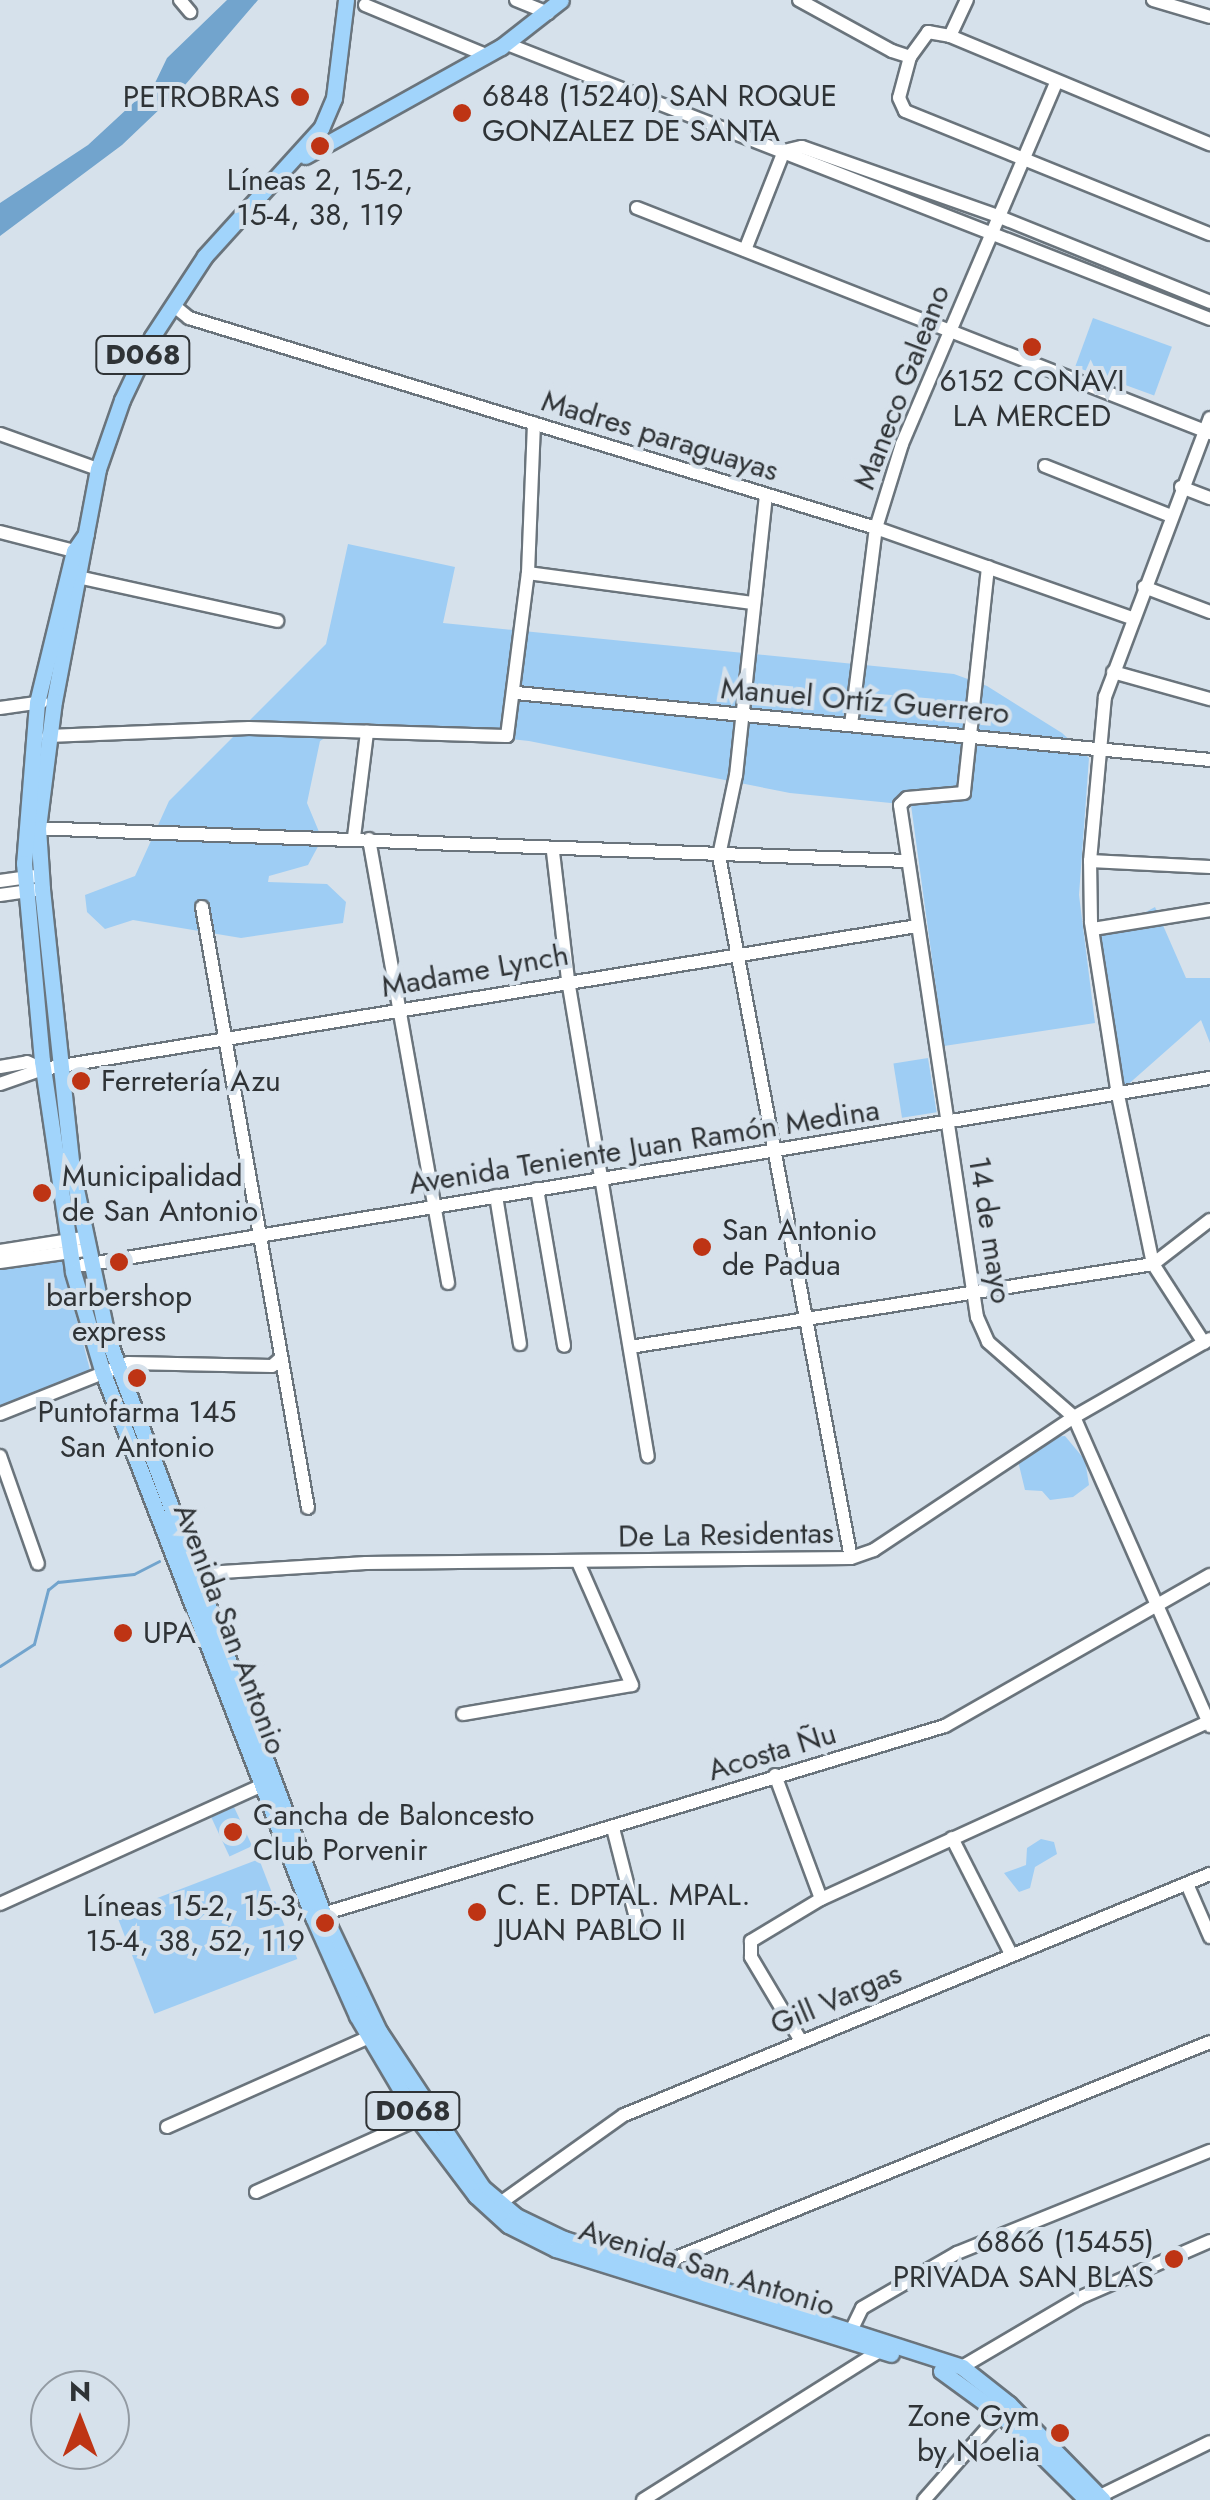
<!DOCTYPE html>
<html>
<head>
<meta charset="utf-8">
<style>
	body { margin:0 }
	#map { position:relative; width:1210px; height:2500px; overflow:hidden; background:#d6e1eb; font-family:Jost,sans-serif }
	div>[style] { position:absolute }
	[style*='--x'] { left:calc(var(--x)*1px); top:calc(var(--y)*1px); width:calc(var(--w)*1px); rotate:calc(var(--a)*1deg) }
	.green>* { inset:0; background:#9ecdf4; transform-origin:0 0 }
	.water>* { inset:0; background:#72a4cd }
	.stream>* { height:2.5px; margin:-1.25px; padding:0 1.25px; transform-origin:1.25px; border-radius:1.25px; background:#72a4cd }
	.roads { filter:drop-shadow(2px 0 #6a747c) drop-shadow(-2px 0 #6a747c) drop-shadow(0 2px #6a747c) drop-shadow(0 -2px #6a747c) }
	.minor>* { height:12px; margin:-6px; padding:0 6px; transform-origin:6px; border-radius:6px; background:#fff }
	.major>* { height:15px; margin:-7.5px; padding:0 7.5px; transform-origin:7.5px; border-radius:7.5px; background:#a1d4fb }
	.dots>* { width:28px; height:28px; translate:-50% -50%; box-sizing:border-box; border:5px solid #d6e1eb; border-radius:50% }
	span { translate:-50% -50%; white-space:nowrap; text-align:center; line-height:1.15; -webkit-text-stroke:8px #d6e1eb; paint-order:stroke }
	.shield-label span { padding:2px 8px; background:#d6e1eb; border:2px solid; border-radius:8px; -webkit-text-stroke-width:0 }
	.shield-label { font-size:28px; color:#2f3336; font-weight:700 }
	.poi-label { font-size:30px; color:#2f3336 }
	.left { translate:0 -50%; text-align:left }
	.right { translate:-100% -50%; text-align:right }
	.street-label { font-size:30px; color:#2f3336 }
	.north { position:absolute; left:30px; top:2370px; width:100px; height:100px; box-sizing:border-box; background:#d6e1eb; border:2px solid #939ba3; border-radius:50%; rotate:0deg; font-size:28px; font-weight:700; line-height:40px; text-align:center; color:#2f3336 }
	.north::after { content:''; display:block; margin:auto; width:35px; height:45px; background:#be3414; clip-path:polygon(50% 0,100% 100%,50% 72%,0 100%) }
</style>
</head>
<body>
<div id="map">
	<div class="green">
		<div style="left:1093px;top:318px;width:84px;height:52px;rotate:20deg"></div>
		<div style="clip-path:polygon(348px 544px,455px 567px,443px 623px,954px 674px,987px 686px,1062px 733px,1089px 758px,1079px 895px,1095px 1023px,944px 1046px,911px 805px,790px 793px,529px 741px,364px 723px,347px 724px,320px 741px,307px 803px,322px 839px,308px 865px,269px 876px,268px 882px,327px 884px,346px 902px,343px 923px,241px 938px,133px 920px,105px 929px,87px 912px,85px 895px,135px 876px,169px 801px,326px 644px)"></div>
		<div style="clip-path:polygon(1155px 907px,1186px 978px,1210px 978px,1210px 1043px,1201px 1020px,1124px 1088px,1091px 942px)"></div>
		<div style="left:928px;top:1058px;width:55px;height:35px;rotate:81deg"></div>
		<div style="clip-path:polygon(61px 1257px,91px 1374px,0 1406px,0 1268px)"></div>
		<div style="clip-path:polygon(1065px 1436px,1085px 1460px,1089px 1485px,1073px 1497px,1050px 1500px,1042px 1491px,1025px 1490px,1018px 1461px,1052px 1437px)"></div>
		<div style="left:234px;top:1807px;width:43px;height:25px;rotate:65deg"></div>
		<div style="clip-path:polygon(1041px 1839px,1054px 1842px,1057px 1854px,1035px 1867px,1030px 1888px,1019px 1892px,1004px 1873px,1026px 1865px,1027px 1848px)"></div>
		<div style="left:259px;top:1859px;width:107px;height:153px;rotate:69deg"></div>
	</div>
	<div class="water">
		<div style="clip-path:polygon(227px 0,258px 0,185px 85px,122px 145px,0 236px,0 203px,88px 145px,155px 83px,167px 58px)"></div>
	</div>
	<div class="stream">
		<div style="--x:0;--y:1666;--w:40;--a:-32.9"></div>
		<div style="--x:34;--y:1644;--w:56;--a:-75.5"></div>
		<div style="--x:48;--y:1590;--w:13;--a:-39"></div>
		<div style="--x:58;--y:1582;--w:76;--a:-6"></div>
		<div style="--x:134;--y:1574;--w:28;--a:-27"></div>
	</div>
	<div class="roads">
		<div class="minor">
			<div style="--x:180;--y:0;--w:16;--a:50"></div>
			<div style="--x:516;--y:0;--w:35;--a:22"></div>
			<div style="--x:799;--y:0;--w:106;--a:28.7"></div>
			<div style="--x:892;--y:51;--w:19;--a:18"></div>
			<div style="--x:910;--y:57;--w:31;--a:-54"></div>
			<div style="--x:928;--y:32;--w:22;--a:10"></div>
			<div style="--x:950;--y:36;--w:282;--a:22.6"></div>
			<div style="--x:1153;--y:0;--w:59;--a:16.6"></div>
			<div style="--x:365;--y:5;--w:131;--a:22.5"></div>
			<div style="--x:950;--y:36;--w:40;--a:-65"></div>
			<div style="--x:507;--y:44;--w:755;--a:21.36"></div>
			<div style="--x:910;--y:57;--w:42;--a:105"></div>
			<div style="--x:899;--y:98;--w:14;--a:65"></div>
			<div style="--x:905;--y:111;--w:329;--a:22"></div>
			<div style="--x:784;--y:151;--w:18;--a:-13"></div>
			<div style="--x:802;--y:147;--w:205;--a:19.4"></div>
			<div style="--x:995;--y:215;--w:232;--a:22"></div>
			<div style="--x:637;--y:208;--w:616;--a:21.44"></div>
			<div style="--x:745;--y:250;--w:106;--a:-68.5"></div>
			<div style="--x:173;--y:305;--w:21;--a:39"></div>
			<div style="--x:189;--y:318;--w:718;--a:17"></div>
			<div style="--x:876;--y:528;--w:271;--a:19.4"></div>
			<div style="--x:0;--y:434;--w:104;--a:19.7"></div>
			<div style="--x:1045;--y:466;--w:136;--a:21.6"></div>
			<div style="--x:1181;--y:487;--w:31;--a:21"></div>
			<div style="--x:766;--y:495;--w:282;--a:96.1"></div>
			<div style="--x:736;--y:775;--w:83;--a:101.9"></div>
			<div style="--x:719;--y:856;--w:714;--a:79.35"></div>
			<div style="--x:0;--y:532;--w:76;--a:14.4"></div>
			<div style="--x:988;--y:567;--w:227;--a:96.1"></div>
			<div style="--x:964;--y:793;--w:57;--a:175"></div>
			<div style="--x:907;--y:798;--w:10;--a:135"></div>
			<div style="--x:900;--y:805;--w:518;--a:81.45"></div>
			<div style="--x:977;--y:1317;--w:27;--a:66"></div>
			<div style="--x:988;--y:1342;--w:114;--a:41.1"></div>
			<div style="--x:1074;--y:1417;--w:338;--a:66.2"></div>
			<div style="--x:528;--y:573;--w:228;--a:7.6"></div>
			<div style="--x:82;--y:578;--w:200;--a:12.4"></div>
			<div style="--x:1144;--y:587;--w:71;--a:20.7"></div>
			<div style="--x:1113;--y:672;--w:101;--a:15.6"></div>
			<div style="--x:516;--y:693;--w:697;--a:5.51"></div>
			<div style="--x:0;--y:708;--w:42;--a:-8.1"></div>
			<div style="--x:851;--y:725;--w:199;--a:-82.8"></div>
			<div style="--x:876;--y:528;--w:88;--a:-72.8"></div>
			<div style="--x:902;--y:444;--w:392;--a:-66.9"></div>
			<div style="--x:48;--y:736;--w:201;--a:-2.3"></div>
			<div style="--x:249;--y:728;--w:258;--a:1.8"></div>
			<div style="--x:507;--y:736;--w:164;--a:-82.7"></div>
			<div style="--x:528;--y:573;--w:150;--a:-87.7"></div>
			<div style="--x:32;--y:828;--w:876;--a:2.16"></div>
			<div style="--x:354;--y:837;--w:106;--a:-82.9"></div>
			<div style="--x:369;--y:839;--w:451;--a:79.9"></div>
			<div style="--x:553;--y:852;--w:129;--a:83.3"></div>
			<div style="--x:568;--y:980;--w:483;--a:80.5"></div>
			<div style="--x:1090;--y:861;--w:120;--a:2.9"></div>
			<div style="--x:0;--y:881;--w:34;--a:-8"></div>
			<div style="--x:0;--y:895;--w:35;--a:-8"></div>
			<div style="--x:202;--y:907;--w:610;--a:80"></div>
			<div style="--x:1093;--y:929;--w:119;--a:-9.2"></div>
			<div style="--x:0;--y:1067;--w:27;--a:-10"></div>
			<div style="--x:27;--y:1062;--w:17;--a:24"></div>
			<div style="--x:0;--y:1084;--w:46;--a:-19.2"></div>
			<div style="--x:43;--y:1069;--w:886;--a:-9.29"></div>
			<div style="--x:537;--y:1189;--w:159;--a:80.2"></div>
			<div style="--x:496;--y:1196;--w:150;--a:80.8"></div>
			<div style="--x:0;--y:1251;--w:84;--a:-8.9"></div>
			<div style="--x:0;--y:1262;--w:86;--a:-8"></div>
			<div style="--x:72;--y:1267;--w:1154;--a:-9.43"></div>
			<div style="--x:1204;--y:1343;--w:94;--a:-122.8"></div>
			<div style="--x:1153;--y:1264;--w:173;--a:-101.7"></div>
			<div style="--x:1118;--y:1095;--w:175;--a:-98.9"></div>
			<div style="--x:1091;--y:922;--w:61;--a:-90.9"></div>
			<div style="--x:1090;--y:861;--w:165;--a:-84.8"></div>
			<div style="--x:1105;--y:697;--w:298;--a:-69.4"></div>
			<div style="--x:630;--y:1347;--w:530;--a:-9.02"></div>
			<div style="--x:1153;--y:1264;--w:72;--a:-37.7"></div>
			<div style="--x:0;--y:1414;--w:138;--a:-21.7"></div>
			<div style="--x:128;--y:1363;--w:144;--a:1.2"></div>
			<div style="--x:272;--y:1366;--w:9;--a:-41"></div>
			<div style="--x:0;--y:1456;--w:114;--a:70.6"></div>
			<div style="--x:190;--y:1574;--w:176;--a:-3.6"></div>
			<div style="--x:366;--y:1563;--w:485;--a:-0.6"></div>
			<div style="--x:851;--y:1558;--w:24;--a:-19"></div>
			<div style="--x:874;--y:1550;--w:240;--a:-33.6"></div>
			<div style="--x:1074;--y:1417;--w:157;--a:-29.8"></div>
			<div style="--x:463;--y:1714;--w:171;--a:-9.7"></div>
			<div style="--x:632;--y:1685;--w:134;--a:-113.7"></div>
			<div style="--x:775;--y:1775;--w:132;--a:69.6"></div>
			<div style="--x:613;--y:1828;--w:105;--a:75.7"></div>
			<div style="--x:952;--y:1838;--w:130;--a:63"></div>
			<div style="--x:1187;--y:1884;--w:58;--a:66.5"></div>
			<div style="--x:0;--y:1904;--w:298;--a:-24.4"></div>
			<div style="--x:316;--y:1916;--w:657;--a:-16.81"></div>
			<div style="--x:945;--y:1726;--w:305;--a:-29.7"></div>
			<div style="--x:801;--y:2041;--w:98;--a:-120.8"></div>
			<div style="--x:751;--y:1957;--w:16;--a:-90"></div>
			<div style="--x:751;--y:1941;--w:82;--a:-31"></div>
			<div style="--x:821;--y:1899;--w:428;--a:-24.6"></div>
			<div style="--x:167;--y:2127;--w:227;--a:-24"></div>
			<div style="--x:256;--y:2192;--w:188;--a:-24.2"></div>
			<div style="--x:499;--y:2204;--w:153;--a:-35.5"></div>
			<div style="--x:624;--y:2115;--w:634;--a:-22.36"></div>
			<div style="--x:661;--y:2279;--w:26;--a:-54"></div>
			<div style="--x:676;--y:2258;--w:576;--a:-22.02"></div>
			<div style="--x:847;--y:2339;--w:34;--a:-64"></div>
			<div style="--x:862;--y:2308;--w:110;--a:-30.1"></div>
			<div style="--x:957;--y:2253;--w:273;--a:-22"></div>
			<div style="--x:962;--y:2367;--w:136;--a:-30.5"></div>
			<div style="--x:1079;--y:2298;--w:143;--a:-23.5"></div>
			<div style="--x:643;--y:2500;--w:280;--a:-32.2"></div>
			<div style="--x:924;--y:2500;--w:123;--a:-48.6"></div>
			<div style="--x:1092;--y:2500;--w:131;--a:-26.2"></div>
		</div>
		<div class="major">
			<div style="--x:346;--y:0;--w:99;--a:97"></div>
			<div style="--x:334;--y:98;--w:33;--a:113"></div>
			<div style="--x:321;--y:128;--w:173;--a:132.2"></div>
			<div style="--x:205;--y:256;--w:97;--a:123.2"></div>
			<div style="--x:152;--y:337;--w:70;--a:115.5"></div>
			<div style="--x:122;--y:400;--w:73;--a:109.2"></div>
			<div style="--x:98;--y:469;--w:236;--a:100.7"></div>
			<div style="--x:54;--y:701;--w:128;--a:97.2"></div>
			<div style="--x:38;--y:828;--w:61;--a:86.2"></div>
			<div style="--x:42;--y:889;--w:283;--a:83.9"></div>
			<div style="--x:72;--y:1170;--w:170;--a:78.1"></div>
			<div style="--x:107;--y:1336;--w:616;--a:69.48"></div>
			<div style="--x:323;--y:1913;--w:131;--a:64.6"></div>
			<div style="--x:379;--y:2031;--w:188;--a:56.5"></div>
			<div style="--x:483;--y:2188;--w:43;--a:40.3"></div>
			<div style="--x:516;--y:2216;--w:53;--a:25.6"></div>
			<div style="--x:564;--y:2239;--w:418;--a:17.8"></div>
			<div style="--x:962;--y:2367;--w:60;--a:38.2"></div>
			<div style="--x:1009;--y:2404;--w:134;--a:45.6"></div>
			<div style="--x:305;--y:156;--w:224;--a:-29.1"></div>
			<div style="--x:501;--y:47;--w:76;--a:-38.1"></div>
			<div style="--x:86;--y:534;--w:21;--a:125"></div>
			<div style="--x:74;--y:551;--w:156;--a:103.7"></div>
			<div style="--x:37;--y:703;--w:161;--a:94.6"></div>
			<div style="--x:24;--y:863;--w:199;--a:84.8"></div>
			<div style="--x:42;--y:1061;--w:213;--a:81.6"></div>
			<div style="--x:73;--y:1272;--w:105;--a:73.5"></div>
			<div style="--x:103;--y:1373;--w:583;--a:68.89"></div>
			<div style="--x:313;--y:1917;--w:108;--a:66"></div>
			<div style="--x:357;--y:2016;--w:120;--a:59.4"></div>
			<div style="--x:418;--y:2119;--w:96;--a:53"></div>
			<div style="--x:476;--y:2196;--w:43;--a:42.2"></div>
			<div style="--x:508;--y:2225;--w:54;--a:26.6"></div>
			<div style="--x:556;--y:2249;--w:351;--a:17.4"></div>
			<div style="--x:941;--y:2371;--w:73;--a:36.1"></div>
			<div style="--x:1000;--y:2414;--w:122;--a:44.7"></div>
		</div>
	</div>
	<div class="dots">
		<div style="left:300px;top:97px;background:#be3414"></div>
		<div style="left:462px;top:113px;background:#be3414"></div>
		<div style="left:320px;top:146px;background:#be3414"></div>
		<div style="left:1032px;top:347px;background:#be3414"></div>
		<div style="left:81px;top:1081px;background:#be3414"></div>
		<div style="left:42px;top:1193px;background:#be3414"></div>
		<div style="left:702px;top:1247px;background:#be3414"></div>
		<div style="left:119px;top:1262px;background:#be3414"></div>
		<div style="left:137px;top:1378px;background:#be3414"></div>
		<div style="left:123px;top:1633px;background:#be3414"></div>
		<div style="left:233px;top:1832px;background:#be3414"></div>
		<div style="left:477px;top:1912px;background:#be3414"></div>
		<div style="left:325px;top:1923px;background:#be3414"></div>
		<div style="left:1174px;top:2259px;background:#be3414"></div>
		<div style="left:1060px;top:2433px;background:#be3414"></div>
	</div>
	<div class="shield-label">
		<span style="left:143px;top:355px">D068</span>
		<span style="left:413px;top:2111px">D068</span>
	</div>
	<div class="poi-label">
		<span class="left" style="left:482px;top:113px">6848 (15240) SAN ROQUE<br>GONZALEZ DE SANTA</span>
		<span class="right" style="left:280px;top:97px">PETROBRAS</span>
		<span style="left:320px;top:197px">Líneas 2, 15-2,<br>15-4, 38, 119</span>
		<span style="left:1032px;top:398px">6152 CONAVI<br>LA MERCED</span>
		<span class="left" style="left:101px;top:1081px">Ferretería Azu</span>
		<span class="left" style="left:62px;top:1193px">Municipalidad<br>de San Antonio</span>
		<span class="left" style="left:722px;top:1247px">San Antonio<br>de Padua</span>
		<span style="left:119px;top:1313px">barbershop<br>express</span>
		<span style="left:137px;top:1429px">Puntofarma 145<br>San Antonio</span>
		<span class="left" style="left:143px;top:1633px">UPA</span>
		<span class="left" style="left:253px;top:1832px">Cancha de Baloncesto<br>Club Porvenir</span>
		<span class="left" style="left:497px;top:1912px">C. E. DPTAL. MPAL.<br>JUAN PABLO II</span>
		<span class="right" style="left:305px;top:1923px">Líneas 15-2, 15-3,<br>15-4, 38, 52, 119</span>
		<span class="right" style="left:1154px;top:2259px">6866 (15455)<br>PRIVADA SAN BLAS</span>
		<span class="right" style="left:1040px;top:2433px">Zone Gym<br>by Noelia</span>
	</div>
	<div class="street-label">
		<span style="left:902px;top:387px;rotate:-69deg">Maneco Galeano</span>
		<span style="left:660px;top:436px;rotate:17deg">Madres paraguayas</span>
		<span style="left:865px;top:701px;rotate:5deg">Manuel Ortíz Guerrero</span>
		<span style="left:475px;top:971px;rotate:-10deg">Madame Lynch</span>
		<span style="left:644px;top:1147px;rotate:-9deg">Avenida Teniente Juan Ramón Medina</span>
		<span style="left:990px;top:1230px;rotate:81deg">14 de mayo</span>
		<span style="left:726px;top:1535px;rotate:-1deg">De La Residentas</span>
		<span style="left:230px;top:1629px;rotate:69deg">Avenida San Antonio</span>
		<span style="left:772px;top:1752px;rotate:-17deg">Acosta Ñu</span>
		<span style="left:836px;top:1999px;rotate:-23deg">Gill Vargas</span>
		<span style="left:707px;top:2268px;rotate:17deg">Avenida San Antonio</span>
	</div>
	<div class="north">N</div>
</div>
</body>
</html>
